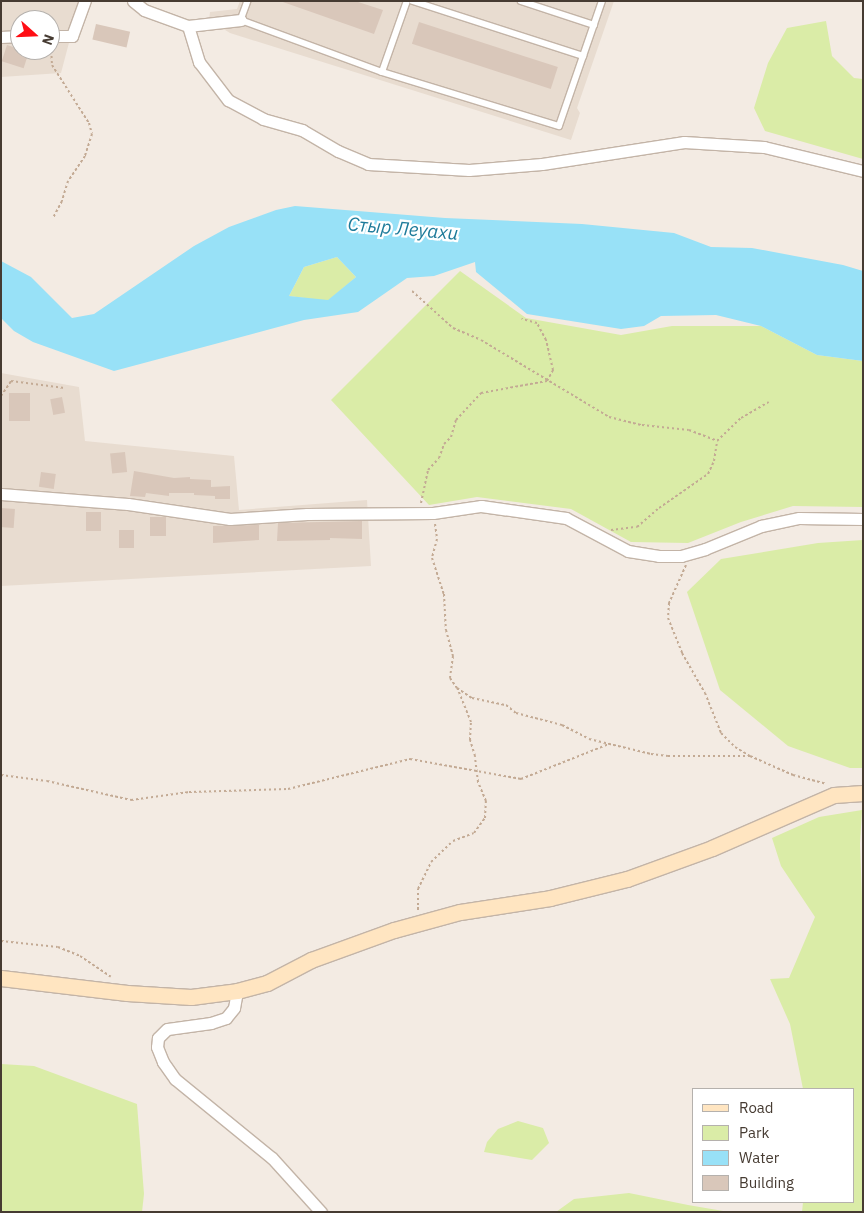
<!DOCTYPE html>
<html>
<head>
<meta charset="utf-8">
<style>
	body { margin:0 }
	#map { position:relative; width:864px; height:1213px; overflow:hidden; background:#f3ebe3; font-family:"IBM Plex Sans",sans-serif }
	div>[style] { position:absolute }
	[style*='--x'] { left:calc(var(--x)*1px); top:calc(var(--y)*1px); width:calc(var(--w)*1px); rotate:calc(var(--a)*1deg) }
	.residential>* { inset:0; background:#e8dcd0 }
	.green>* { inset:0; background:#daeca7 }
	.water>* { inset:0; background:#98e1f7 }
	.building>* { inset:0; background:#d9c7ba; transform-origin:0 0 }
	.path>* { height:2px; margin-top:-1px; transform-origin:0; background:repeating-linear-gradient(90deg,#c3aa94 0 2.5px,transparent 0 5px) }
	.roads { filter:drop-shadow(1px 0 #c3b4a7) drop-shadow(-1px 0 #c3b4a7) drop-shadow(0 1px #c3b4a7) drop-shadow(0 -1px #c3b4a7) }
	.service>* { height:5.5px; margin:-2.75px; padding:0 2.75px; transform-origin:2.75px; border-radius:2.75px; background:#fff }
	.minor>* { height:11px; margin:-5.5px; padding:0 5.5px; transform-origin:5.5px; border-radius:5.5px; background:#fff }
	.secondary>* { height:15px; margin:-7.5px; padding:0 7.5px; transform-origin:7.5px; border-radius:7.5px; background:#ffe5c1 }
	span { translate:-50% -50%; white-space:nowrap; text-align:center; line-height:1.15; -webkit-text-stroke:4.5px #fff; paint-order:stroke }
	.water-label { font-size:19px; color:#1e7b9a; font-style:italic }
	.frame { position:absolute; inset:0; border:2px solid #463b32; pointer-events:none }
	.legend { position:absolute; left:692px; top:1088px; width:162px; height:115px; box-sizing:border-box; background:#fff; border:1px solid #b5b1ad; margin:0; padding:6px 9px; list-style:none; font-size:15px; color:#463b32 }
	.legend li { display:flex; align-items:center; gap:10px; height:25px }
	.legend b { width:25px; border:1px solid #b5b1ad }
	.north { position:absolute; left:10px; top:10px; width:50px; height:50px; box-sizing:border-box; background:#fff; border:1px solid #b5b1ad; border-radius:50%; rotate:110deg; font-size:14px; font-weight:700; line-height:20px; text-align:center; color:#463b32 }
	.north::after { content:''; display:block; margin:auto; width:18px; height:22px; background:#ff0e15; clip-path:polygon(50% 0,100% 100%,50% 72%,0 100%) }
</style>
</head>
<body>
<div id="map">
	<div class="residential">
		<div style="clip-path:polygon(evenodd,1px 1px,80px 1px,61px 73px,1px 77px,1px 1px,20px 20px,50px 20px,50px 50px,20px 50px,20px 20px)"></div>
		<div style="clip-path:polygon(240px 1px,614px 1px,577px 108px,580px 113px,571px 140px,230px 33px,209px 20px,210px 12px,237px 9px)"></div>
		<div style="clip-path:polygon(1px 373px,79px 387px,85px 441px,234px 456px,239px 510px,367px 500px,371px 566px,1px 586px)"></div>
	</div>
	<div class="green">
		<div style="clip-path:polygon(826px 21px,832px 56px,854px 78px,863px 79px,863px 159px,765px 131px,754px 108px,768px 63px,787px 28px)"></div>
		<div style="clip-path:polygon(337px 257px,356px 277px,328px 301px,289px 296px,304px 267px)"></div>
		<div style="clip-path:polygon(460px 271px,526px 318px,621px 335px,672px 326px,761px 326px,817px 355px,863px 361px,863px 507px,793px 506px,741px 522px,688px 543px,631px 542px,571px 509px,477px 497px,429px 505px,331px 400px)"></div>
		<div style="clip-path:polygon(863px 540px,863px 768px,850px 768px,788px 746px,720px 690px,687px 592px,721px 559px,818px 543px)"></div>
		<div style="clip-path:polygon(862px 810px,860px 844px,863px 925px,863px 1212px,802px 1212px,803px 1202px,853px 1202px,853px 1089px,803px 1089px,790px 1024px,770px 979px,789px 978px,815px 917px,781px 866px,772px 838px,819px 817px)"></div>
		<div style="clip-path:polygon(1px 1064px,34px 1066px,137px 1104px,144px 1194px,142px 1212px,1px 1212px)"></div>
		<div style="clip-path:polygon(518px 1121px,543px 1128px,549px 1143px,532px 1160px,484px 1152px,487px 1142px,498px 1129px)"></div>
		<div style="clip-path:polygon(629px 1193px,688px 1205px,729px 1212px,556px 1212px,574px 1199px)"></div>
	</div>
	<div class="water">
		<div style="clip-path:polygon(evenodd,295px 206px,445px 218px,582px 224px,674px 233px,711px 247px,752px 248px,843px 265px,863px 271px,863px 361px,817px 355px,761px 326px,716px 315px,661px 316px,644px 326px,621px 329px,527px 314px,476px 272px,475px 262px,434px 276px,407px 278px,358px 312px,304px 320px,114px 371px,33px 342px,14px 331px,2px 319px,1px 261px,31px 277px,72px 318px,94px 314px,194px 246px,229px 227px,276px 210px,295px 206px,337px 257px,356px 277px,328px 300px,289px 296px,304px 267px,337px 257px)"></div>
	</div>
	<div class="building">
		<div style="clip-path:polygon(280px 1px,355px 1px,383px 10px,374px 34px)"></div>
		<div style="left:419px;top:22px;width:146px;height:23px;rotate:18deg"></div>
		<div style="left:96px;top:24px;width:35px;height:16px;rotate:13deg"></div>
		<div style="left:7px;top:45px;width:23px;height:17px;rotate:18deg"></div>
		<div style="left:9px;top:393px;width:21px;height:28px"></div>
		<div style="left:62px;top:397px;width:16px;height:12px;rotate:79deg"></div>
		<div style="left:125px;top:452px;width:20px;height:15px;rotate:84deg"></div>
		<div style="clip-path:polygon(134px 471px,174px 478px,190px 477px,190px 479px,211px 480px,211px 487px,230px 486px,230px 499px,215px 499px,215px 496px,194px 495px,194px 493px,169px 493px,169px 496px,146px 493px,145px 497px,130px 496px)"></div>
		<div style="left:41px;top:472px;width:15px;height:15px;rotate:8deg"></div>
		<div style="left:1px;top:508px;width:14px;height:19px;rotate:4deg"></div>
		<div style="left:86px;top:512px;width:15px;height:19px"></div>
		<div style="left:150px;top:517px;width:16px;height:19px"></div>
		<div style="clip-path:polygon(362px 521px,362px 539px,330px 538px,330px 540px,277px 541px,278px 523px)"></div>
		<div style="clip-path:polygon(255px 525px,259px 525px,259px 540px,213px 543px,213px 526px)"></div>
		<div style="left:119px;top:530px;width:15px;height:18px"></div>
	</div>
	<div class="path">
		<div style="--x:51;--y:46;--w:19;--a:87"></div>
		<div style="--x:52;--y:65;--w:69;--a:57.5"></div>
		<div style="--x:89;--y:123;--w:11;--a:75"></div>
		<div style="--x:92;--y:134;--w:23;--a:108"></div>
		<div style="--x:85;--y:156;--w:30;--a:124"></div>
		<div style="--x:68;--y:181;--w:21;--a:107"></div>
		<div style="--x:62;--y:201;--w:19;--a:118"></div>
		<div style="--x:412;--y:291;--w:55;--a:42.1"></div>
		<div style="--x:453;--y:328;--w:30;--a:23"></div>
		<div style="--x:481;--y:340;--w:149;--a:31"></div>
		<div style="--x:609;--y:417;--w:34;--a:14"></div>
		<div style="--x:642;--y:425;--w:47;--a:6.1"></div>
		<div style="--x:689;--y:430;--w:30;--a:21"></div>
		<div style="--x:1;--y:396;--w:18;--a:-56"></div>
		<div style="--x:11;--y:381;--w:54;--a:7.4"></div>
		<div style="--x:421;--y:503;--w:34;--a:-78"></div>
		<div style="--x:428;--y:470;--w:16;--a:-47"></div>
		<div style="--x:439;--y:458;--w:15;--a:-70"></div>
		<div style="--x:444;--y:444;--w:10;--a:-45"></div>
		<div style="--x:451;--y:437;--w:18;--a:-74"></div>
		<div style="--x:456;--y:420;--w:37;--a:-47"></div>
		<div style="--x:481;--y:393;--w:67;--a:-10.3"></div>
		<div style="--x:547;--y:381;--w:13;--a:-61"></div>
		<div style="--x:553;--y:370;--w:31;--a:-103"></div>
		<div style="--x:546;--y:340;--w:19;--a:-118"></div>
		<div style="--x:537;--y:323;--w:16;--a:-165"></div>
		<div style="--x:435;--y:524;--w:15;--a:82"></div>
		<div style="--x:437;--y:539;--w:20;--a:105"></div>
		<div style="--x:432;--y:558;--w:38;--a:72"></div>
		<div style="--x:444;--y:594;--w:36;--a:87"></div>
		<div style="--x:446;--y:630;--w:27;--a:75"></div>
		<div style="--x:453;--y:656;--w:22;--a:98"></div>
		<div style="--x:450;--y:678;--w:12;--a:55"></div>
		<div style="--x:457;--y:688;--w:18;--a:34"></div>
		<div style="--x:472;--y:698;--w:35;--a:12"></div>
		<div style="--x:506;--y:705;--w:13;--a:39"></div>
		<div style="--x:516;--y:713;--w:48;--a:14.6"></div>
		<div style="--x:562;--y:725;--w:30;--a:27"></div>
		<div style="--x:589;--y:739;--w:64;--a:13.6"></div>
		<div style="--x:651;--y:754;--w:17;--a:7"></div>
		<div style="--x:668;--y:756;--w:82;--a:0"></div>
		<div style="--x:611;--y:530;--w:26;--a:-7"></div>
		<div style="--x:637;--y:527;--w:29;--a:-41"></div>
		<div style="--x:659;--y:508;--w:60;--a:-34.8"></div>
		<div style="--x:708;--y:474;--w:14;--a:-65"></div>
		<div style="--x:714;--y:461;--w:20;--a:-81"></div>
		<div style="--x:717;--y:441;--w:33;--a:-44"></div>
		<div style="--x:741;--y:418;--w:32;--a:-30"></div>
		<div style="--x:686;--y:565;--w:42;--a:114.1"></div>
		<div style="--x:669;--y:603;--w:15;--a:94"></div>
		<div style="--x:668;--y:618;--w:38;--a:68"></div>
		<div style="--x:682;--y:653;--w:46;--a:60.1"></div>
		<div style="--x:705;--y:693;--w:43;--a:68.2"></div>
		<div style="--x:721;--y:733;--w:20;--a:45"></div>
		<div style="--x:735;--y:747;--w:17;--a:31"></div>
		<div style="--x:750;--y:756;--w:47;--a:23.8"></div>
		<div style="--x:793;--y:775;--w:34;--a:15"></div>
		<div style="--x:1;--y:775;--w:46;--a:7.4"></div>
		<div style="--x:47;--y:781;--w:86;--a:12.7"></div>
		<div style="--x:131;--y:800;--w:59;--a:-7.9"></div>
		<div style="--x:189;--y:792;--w:99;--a:-1.7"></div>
		<div style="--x:288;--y:789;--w:126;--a:-13.8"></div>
		<div style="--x:410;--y:759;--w:113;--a:10.2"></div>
		<div style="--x:521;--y:779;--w:95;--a:-21.7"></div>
		<div style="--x:418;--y:910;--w:21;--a:-90"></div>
		<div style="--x:418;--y:889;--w:30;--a:-64"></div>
		<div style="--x:431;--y:862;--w:30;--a:-44"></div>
		<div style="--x:453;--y:841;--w:22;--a:-21"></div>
		<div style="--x:474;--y:833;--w:19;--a:-54"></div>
		<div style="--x:485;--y:818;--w:17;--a:-87"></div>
		<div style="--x:486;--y:801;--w:21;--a:-113"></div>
		<div style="--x:478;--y:782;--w:26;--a:-97"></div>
		<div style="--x:475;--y:756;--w:17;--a:-107"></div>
		<div style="--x:470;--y:740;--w:18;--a:-87"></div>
		<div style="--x:471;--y:722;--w:37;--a:-112"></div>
		<div style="--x:1;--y:941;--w:57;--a:6"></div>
		<div style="--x:58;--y:947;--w:24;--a:22"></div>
		<div style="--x:80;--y:956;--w:37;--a:34"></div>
	</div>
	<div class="roads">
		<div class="service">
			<div style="--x:248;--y:1;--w:20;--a:110"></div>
			<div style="--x:241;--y:20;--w:150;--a:20.2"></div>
			<div style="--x:382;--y:72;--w:185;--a:17"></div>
			<div style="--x:559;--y:126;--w:132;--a:-71"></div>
			<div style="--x:413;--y:1;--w:179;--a:17.9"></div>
			<div style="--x:521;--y:1;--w:77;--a:18.2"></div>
			<div style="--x:382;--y:72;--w:75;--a:-70.6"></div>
		</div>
		<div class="minor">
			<div style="--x:133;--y:1;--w:14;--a:39"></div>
			<div style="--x:144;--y:10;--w:47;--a:20"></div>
			<div style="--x:188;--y:26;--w:53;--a:-6.5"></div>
			<div style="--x:188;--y:26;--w:38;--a:73"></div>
			<div style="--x:199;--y:62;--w:48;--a:52.7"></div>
			<div style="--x:228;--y:100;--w:40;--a:28"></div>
			<div style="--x:263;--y:119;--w:41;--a:15.8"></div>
			<div style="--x:302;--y:130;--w:42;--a:30.3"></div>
			<div style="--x:338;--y:151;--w:33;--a:23"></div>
			<div style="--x:368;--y:164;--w:101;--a:3.4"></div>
			<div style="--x:469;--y:170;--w:73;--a:-4.7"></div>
			<div style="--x:542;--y:164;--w:144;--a:-8.8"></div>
			<div style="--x:684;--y:142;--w:80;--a:3.6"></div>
			<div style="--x:764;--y:147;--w:102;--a:13.6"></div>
			<div style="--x:50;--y:36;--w:22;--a:0"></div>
			<div style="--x:72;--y:36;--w:37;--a:-70"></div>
			<div style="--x:1;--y:37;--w:19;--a:-3"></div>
			<div style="--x:1;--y:494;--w:127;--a:4.5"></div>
			<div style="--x:128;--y:504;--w:103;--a:8.4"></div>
			<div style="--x:230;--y:519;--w:77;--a:-3.7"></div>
			<div style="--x:307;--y:514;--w:126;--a:-0.5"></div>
			<div style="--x:433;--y:513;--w:49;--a:-8.3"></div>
			<div style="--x:481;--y:506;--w:86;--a:8"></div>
			<div style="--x:566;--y:518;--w:70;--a:28"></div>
			<div style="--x:628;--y:551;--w:31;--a:9"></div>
			<div style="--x:659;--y:556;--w:22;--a:0"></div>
			<div style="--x:681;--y:556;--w:25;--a:-16"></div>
			<div style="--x:705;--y:549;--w:61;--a:-22.3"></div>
			<div style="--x:761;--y:526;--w:39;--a:-12"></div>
			<div style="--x:799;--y:518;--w:64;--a:0.9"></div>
			<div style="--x:237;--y:991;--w:17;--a:100"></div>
			<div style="--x:234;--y:1008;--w:13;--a:129"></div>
			<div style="--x:226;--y:1018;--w:16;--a:162"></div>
			<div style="--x:211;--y:1023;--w:44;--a:172.2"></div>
			<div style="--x:167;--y:1029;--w:13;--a:135"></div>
			<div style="--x:158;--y:1038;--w:9;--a:96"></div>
			<div style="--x:157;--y:1047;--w:16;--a:68"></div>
			<div style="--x:163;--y:1062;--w:21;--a:55"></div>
			<div style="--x:175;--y:1079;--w:125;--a:39.2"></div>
			<div style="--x:272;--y:1158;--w:73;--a:47.8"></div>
		</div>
		<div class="secondary">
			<div style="--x:1;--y:978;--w:127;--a:6.8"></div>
			<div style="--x:127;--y:993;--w:64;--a:3.6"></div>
			<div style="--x:191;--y:997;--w:46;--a:-7.4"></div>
			<div style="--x:237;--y:991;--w:31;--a:-15"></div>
			<div style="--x:267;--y:983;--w:50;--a:-27.6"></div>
			<div style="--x:311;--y:960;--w:88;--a:-19.9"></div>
			<div style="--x:394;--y:930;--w:68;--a:-15.3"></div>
			<div style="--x:460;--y:912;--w:91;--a:-8.8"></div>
			<div style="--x:550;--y:898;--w:79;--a:-13.9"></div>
			<div style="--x:627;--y:879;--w:90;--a:-20"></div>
			<div style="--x:712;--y:848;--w:133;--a:-23.5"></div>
			<div style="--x:834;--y:795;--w:29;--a:-4"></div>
		</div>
	</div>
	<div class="water-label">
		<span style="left:403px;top:229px;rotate:5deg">Стыр Леуахи</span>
	</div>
	<div class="frame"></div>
	<ul class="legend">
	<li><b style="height:6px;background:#ffe5c1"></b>Road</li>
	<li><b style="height:14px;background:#daeca7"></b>Park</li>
	<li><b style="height:14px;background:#98e1f7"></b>Water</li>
	<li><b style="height:14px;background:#d9c7ba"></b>Building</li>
	</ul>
	<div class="north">N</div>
</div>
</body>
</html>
